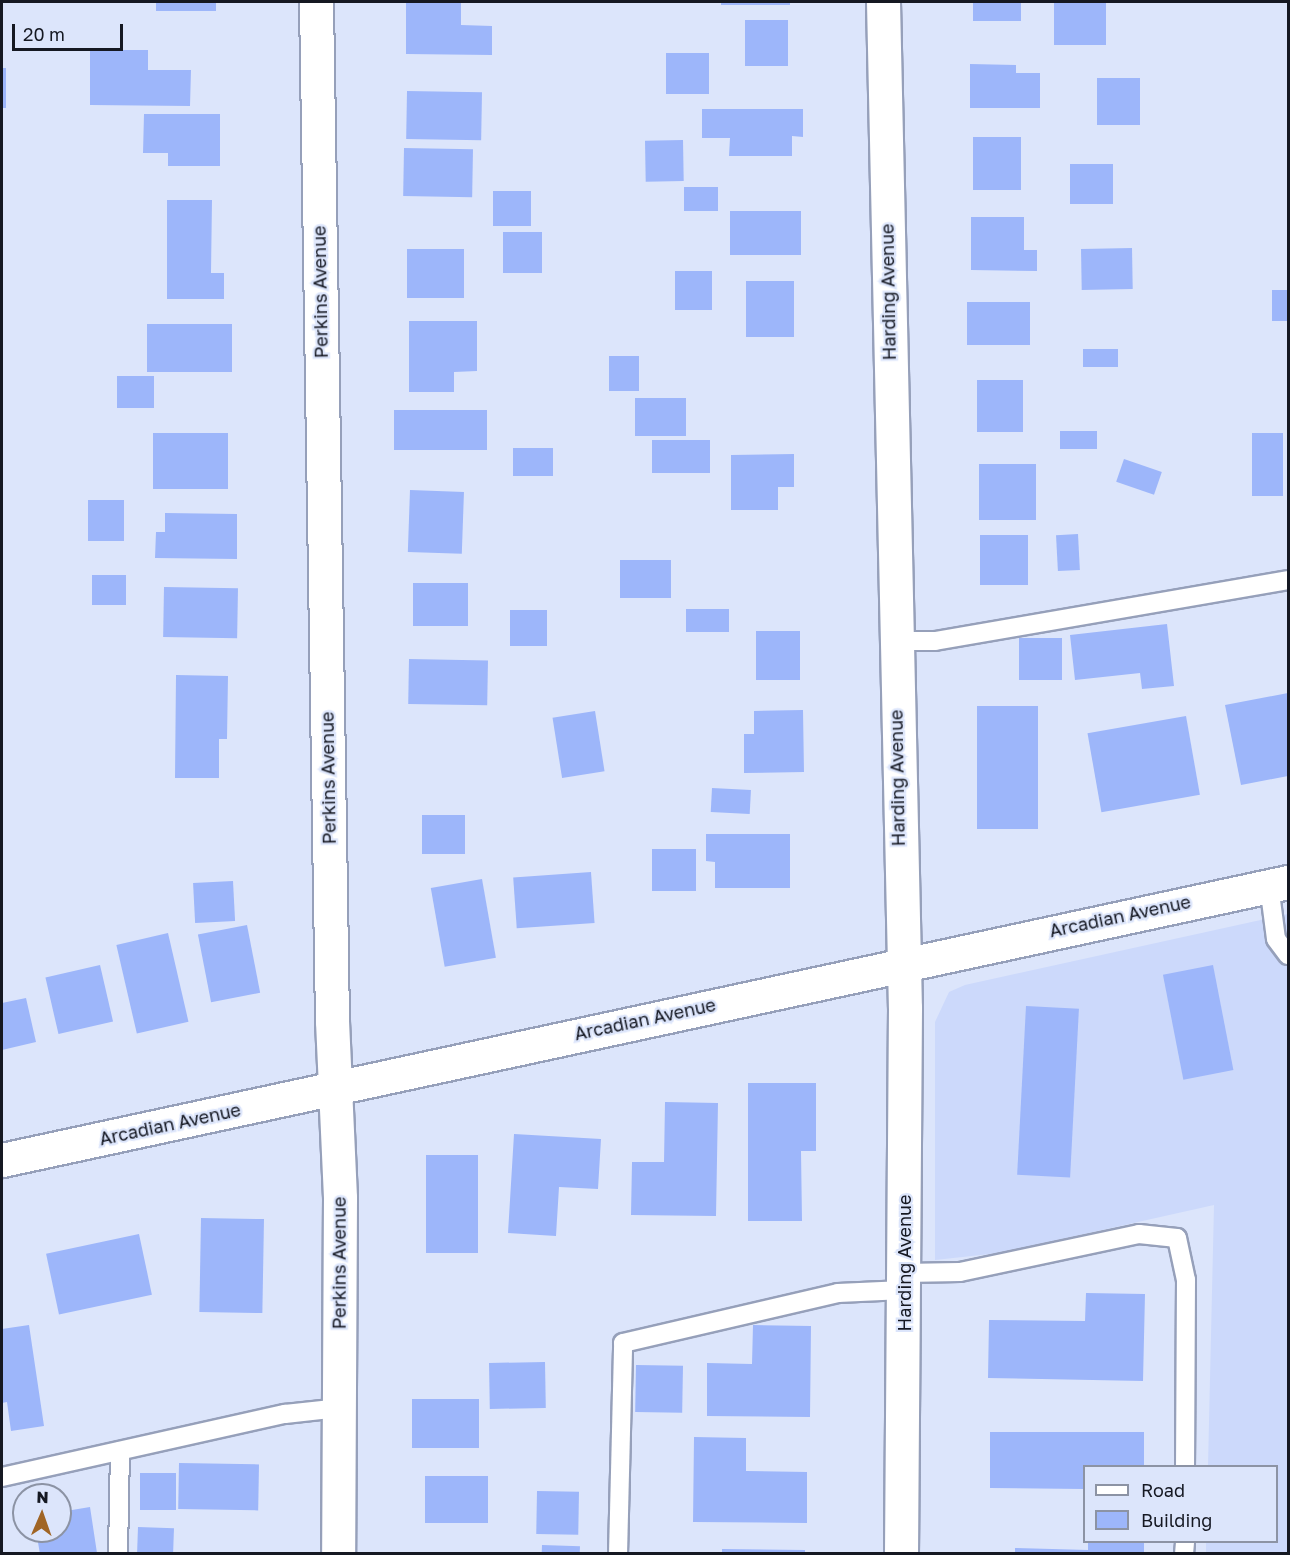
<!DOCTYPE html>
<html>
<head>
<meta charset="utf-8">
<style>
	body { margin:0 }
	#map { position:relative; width:1290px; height:1555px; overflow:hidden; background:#dce5fb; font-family:"Golos Text",sans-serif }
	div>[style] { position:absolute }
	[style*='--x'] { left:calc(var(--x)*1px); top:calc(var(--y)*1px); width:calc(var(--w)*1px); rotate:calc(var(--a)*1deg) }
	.built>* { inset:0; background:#ccd9fb }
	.building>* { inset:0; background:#9db6fa; transform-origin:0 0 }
	.roads { filter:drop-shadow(2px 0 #96a0ba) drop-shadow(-2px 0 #96a0ba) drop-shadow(0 2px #96a0ba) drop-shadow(0 -2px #96a0ba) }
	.lane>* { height:18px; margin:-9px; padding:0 9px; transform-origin:9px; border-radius:9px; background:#fff }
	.street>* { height:33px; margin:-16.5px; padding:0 16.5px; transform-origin:16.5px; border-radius:16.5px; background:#fff }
	.secondary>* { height:33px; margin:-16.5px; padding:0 16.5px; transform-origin:16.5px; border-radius:16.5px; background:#fff }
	span { translate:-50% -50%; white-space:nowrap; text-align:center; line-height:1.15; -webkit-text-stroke:4.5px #dce5fb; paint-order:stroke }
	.street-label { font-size:18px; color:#151822 }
	.frame { position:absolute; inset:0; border:3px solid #151822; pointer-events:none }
	.legend { position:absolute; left:1083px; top:1465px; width:195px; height:78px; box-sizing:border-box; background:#dce5fb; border:2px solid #8c93a4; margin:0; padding:8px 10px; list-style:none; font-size:18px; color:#151822 }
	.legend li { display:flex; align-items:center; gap:12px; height:30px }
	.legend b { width:30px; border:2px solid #8c93a4 }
	.north { position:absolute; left:12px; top:1483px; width:60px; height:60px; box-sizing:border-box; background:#dce5fb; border:2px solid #8c93a4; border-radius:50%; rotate:2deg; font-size:16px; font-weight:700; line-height:24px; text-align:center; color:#151822 }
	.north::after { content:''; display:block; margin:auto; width:21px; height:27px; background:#a06525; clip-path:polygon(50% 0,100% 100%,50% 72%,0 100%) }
	.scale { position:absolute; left:12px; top:24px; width:111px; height:27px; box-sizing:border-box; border:3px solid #151822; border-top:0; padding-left:8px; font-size:18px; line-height:21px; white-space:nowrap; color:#151822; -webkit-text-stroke:4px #dce5fb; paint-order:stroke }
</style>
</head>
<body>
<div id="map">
	<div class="built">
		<div style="clip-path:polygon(1288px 914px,1288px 1553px,1206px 1553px,1206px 1542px,1276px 1542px,1276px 1466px,1208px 1466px,1214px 1205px,999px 1253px,935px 1260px,935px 1022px,949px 992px,965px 985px)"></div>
	</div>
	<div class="building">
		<div style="left:156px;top:2px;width:60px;height:9px"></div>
		<div style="clip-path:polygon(406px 2px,461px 2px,461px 25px,492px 26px,492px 55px,406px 54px)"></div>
		<div style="left:721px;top:2px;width:69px;height:3px"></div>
		<div style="left:973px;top:2px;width:48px;height:19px"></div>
		<div style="left:1054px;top:2px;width:52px;height:43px"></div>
		<div style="left:745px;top:20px;width:43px;height:46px"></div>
		<div style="clip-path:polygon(90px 50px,148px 50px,148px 70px,191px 70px,190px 106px,90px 105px)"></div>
		<div style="left:666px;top:53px;width:43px;height:41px"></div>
		<div style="clip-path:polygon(970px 64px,1016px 65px,1016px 73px,1040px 73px,1040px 108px,970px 108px)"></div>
		<div style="left:2px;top:68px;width:4px;height:40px"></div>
		<div style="left:1140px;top:78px;width:47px;height:43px;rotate:90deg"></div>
		<div style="left:407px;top:91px;width:75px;height:48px;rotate:1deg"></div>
		<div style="clip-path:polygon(702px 109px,803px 109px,803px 137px,792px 136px,792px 156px,729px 156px,730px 138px,702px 138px)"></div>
		<div style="clip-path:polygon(144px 114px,220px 114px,220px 166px,168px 166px,168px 153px,143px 153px)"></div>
		<div style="left:973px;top:137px;width:48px;height:53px"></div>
		<div style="left:683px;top:140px;width:41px;height:38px;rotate:89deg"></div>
		<div style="left:404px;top:148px;width:69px;height:48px;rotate:1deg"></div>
		<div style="left:1070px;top:164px;width:43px;height:40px"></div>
		<div style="left:684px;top:187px;width:34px;height:24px"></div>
		<div style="left:493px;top:191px;width:38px;height:35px"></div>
		<div style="clip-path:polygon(167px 200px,212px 200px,211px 273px,224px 273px,224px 299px,167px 299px)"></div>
		<div style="left:730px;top:211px;width:71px;height:44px"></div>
		<div style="clip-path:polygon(971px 217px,1024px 217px,1024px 250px,1037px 250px,1037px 271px,971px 270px)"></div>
		<div style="left:503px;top:232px;width:39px;height:41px"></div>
		<div style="left:1132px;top:248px;width:41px;height:51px;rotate:89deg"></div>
		<div style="left:407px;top:249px;width:57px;height:49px"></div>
		<div style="left:675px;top:271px;width:37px;height:39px"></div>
		<div style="left:746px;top:281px;width:48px;height:56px"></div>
		<div style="left:1288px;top:290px;width:31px;height:16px;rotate:90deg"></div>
		<div style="left:967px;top:302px;width:63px;height:43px"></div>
		<div style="clip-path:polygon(409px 321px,477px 321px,477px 371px,454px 372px,454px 392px,409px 392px)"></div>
		<div style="left:147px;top:324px;width:85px;height:48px"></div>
		<div style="left:1118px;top:349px;width:18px;height:35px;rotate:90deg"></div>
		<div style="left:609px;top:356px;width:30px;height:35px"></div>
		<div style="left:117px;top:376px;width:37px;height:32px"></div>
		<div style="left:977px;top:380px;width:46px;height:52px"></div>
		<div style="left:635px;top:398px;width:51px;height:38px"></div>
		<div style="left:394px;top:410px;width:93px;height:40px"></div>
		<div style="left:1097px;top:431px;width:18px;height:37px;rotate:90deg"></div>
		<div style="left:153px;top:433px;width:75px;height:56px"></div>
		<div style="left:1252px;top:433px;width:31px;height:63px"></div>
		<div style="left:652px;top:440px;width:58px;height:33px"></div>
		<div style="left:553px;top:448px;width:28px;height:40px;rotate:90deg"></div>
		<div style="clip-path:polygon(794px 454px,794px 487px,778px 487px,778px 510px,731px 510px,731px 455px)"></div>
		<div style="left:1124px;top:459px;width:40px;height:24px;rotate:19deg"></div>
		<div style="left:979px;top:464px;width:57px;height:56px"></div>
		<div style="left:410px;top:490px;width:54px;height:62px;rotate:2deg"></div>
		<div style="left:88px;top:500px;width:36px;height:41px"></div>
		<div style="clip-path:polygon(165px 513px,237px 514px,237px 559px,155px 558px,156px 532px,165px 532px)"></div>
		<div style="left:1078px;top:534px;width:36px;height:22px;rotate:87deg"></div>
		<div style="left:980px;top:535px;width:48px;height:50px"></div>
		<div style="left:620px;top:560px;width:51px;height:38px"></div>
		<div style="left:92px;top:575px;width:34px;height:30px"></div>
		<div style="left:413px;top:583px;width:55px;height:43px"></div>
		<div style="left:164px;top:587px;width:74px;height:50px;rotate:1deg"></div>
		<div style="left:686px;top:609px;width:43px;height:23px"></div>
		<div style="left:510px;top:610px;width:37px;height:36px"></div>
		<div style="clip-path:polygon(1167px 624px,1174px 686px,1142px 689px,1140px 673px,1075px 680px,1070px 635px)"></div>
		<div style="left:756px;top:631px;width:44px;height:49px"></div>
		<div style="left:1019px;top:638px;width:43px;height:42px"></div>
		<div style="left:409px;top:659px;width:79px;height:45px;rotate:1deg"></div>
		<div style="clip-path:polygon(176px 675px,228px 676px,227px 739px,219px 739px,219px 778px,175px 778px)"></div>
		<div style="clip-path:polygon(1288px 693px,1288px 776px,1241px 785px,1225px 705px)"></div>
		<div style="left:977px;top:706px;width:61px;height:123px"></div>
		<div style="clip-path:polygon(803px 710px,804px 772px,744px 773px,744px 734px,754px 734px,754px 711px)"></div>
		<div style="left:595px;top:711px;width:61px;height:43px;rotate:81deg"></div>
		<div style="left:1186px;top:716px;width:80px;height:100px;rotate:80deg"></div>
		<div style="left:712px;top:788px;width:39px;height:24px;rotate:3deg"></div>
		<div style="left:465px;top:815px;width:39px;height:43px;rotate:90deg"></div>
		<div style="clip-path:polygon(706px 834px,790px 834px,790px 888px,715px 888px,715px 862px,706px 861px)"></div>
		<div style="left:696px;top:849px;width:42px;height:44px;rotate:90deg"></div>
		<div style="left:591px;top:872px;width:51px;height:78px;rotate:86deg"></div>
		<div style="left:482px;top:879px;width:80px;height:52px;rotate:80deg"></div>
		<div style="left:233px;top:881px;width:40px;height:40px;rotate:87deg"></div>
		<div style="left:247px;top:925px;width:69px;height:50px;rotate:79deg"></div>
		<div style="left:168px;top:933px;width:91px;height:53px;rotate:77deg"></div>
		<div style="left:100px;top:965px;width:58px;height:56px;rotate:77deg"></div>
		<div style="left:1213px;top:965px;width:107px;height:51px;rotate:79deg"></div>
		<div style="clip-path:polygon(26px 998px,36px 1042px,2px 1050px,2px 1003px)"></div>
		<div style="left:1026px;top:1006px;width:53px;height:169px;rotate:3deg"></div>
		<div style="clip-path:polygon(748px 1083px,816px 1083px,816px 1151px,801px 1151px,802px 1221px,748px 1221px)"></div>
		<div style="clip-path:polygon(665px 1102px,718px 1103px,716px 1216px,631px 1215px,632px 1162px,664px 1162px)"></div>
		<div style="clip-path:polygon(514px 1134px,601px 1139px,598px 1189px,559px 1187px,556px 1236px,508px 1233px)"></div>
		<div style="left:426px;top:1155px;width:52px;height:98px"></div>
		<div style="left:201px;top:1218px;width:63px;height:94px;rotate:1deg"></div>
		<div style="left:139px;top:1234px;width:62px;height:95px;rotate:78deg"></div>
		<div style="clip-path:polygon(1086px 1293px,1145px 1294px,1143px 1381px,988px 1378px,989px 1320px,1085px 1321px)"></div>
		<div style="clip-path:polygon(29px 1325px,44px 1426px,11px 1431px,7px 1402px,2px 1403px,2px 1329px)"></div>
		<div style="clip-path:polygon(753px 1325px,811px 1326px,810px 1417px,707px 1416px,707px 1363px,752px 1364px)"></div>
		<div style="left:545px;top:1362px;width:46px;height:56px;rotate:89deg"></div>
		<div style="left:636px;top:1365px;width:47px;height:47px;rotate:1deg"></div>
		<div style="left:412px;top:1399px;width:67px;height:49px"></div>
		<div style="clip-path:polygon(990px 1432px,1144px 1432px,1144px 1466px,1084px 1466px,1084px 1489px,990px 1488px)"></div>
		<div style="clip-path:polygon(694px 1437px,746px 1438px,746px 1471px,807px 1472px,807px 1523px,693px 1522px)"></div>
		<div style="left:179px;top:1463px;width:80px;height:46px;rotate:1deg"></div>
		<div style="left:140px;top:1473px;width:36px;height:37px"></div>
		<div style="left:425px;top:1476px;width:63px;height:47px"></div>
		<div style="left:537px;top:1491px;width:42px;height:43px;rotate:1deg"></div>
		<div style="clip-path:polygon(90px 1507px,97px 1553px,40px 1554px,36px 1531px,60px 1531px,60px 1512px)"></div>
		<div style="left:138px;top:1527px;width:36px;height:27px;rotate:2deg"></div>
		<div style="clip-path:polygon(1088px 1542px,1144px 1542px,1144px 1554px,1015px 1554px,1015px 1548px,1088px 1550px)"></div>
		<div style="left:542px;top:1545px;width:38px;height:9px;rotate:2deg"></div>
		<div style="clip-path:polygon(722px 1549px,805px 1550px,805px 1554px,722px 1554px)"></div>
	</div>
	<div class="roads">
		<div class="lane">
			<div style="--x:894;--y:641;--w:41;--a:0"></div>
			<div style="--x:935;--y:641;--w:358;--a:-9.8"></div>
			<div style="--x:1269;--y:885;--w:54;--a:82.6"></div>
			<div style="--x:1276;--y:939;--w:20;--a:53"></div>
			<div style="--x:904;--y:1273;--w:56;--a:-1"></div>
			<div style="--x:960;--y:1272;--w:183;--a:-12"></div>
			<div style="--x:1139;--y:1234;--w:38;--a:6"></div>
			<div style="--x:1177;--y:1238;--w:43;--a:77.9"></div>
			<div style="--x:1186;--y:1280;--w:186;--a:90.3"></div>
			<div style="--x:2;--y:1477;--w:290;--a:-12.6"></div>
			<div style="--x:285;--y:1414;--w:54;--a:-6.3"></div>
			<div style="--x:118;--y:1554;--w:103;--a:-88.9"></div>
			<div style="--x:618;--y:1554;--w:211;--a:-88.6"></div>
			<div style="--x:623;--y:1343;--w:221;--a:-13.1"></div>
			<div style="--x:838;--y:1293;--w:66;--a:-2.6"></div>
			<div style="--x:1184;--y:1554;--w:12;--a:-85"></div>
		</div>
		<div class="street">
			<div style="--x:316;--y:2;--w:1019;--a:89.1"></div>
			<div style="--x:332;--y:1021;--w:177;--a:87.4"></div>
			<div style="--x:340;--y:1198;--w:356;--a:90.3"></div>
			<div style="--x:883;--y:2;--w:1006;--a:88.75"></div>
			<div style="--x:905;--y:1008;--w:546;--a:90.42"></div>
		</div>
		<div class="secondary">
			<div style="--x:2;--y:1160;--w:1316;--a:-12.2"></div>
		</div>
	</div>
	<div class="street-label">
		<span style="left:320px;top:292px;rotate:-91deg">Perkins Avenue</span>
		<span style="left:888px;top:292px;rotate:-91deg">Harding Avenue</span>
		<span style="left:328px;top:778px;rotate:-91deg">Perkins Avenue</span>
		<span style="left:897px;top:778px;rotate:-91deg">Harding Avenue</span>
		<span style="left:1120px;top:916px;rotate:-12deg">Arcadian Avenue</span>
		<span style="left:645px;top:1019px;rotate:-12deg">Arcadian Avenue</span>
		<span style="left:170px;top:1124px;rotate:-12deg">Arcadian Avenue</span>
		<span style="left:339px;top:1263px;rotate:-90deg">Perkins Avenue</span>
		<span style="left:904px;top:1263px;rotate:-90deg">Harding Avenue</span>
	</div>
	<div class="frame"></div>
	<ul class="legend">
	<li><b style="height:8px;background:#fff"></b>Road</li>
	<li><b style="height:16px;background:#9db6fa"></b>Building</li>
	</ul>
	<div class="north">N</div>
	<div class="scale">20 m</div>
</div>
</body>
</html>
